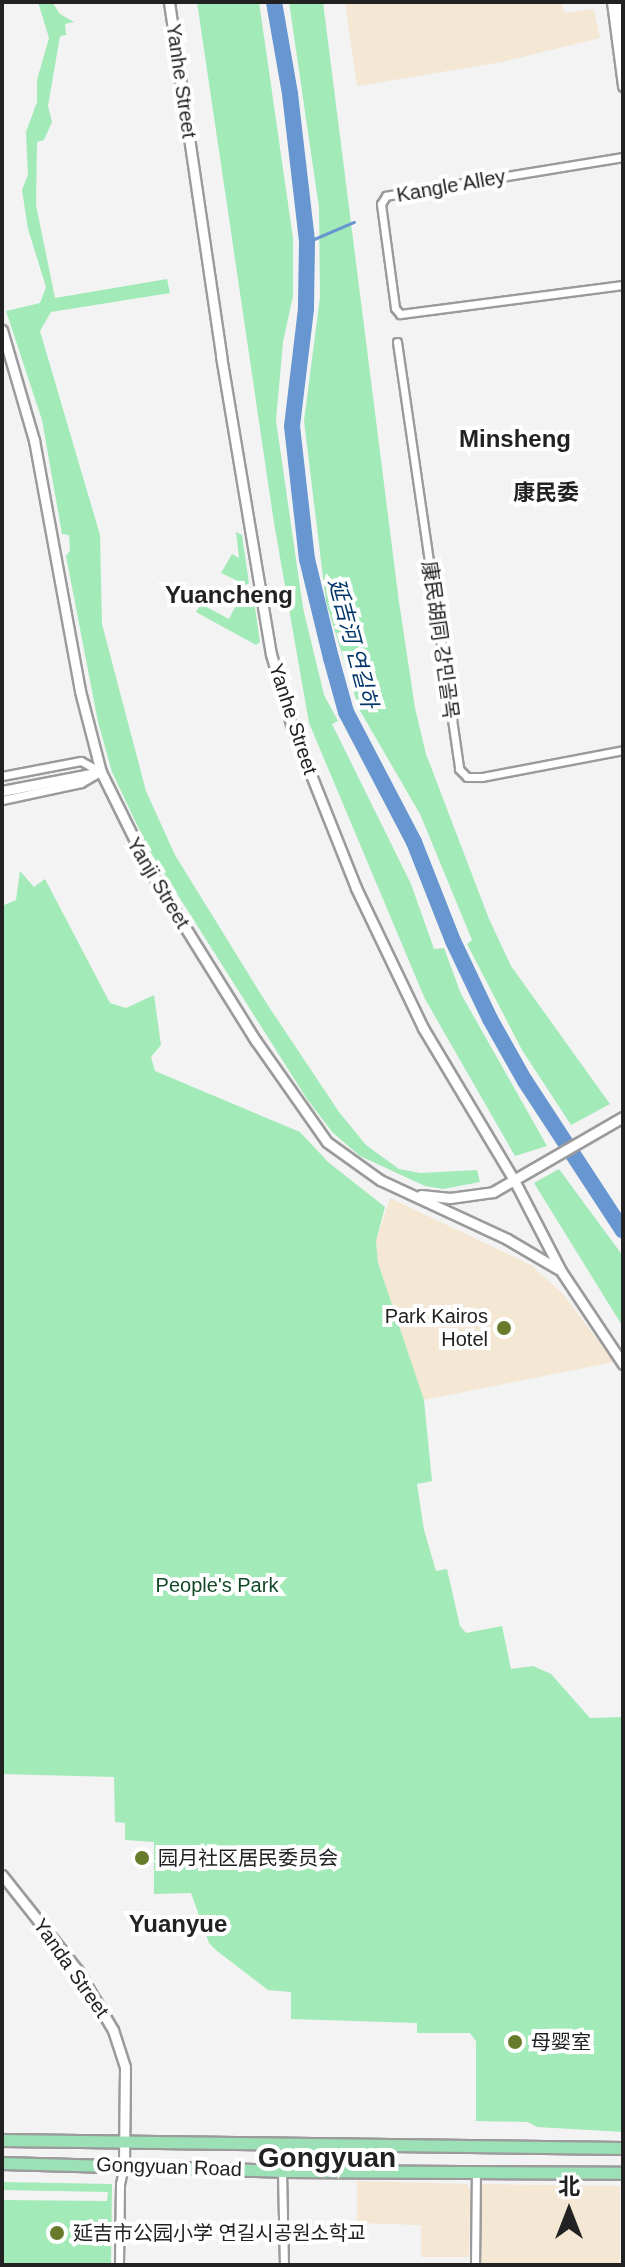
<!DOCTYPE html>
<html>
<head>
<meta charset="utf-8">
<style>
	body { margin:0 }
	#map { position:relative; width:625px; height:2267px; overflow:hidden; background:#f3f3f4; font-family:Arial,"Noto Sans SC","Noto Sans KR",sans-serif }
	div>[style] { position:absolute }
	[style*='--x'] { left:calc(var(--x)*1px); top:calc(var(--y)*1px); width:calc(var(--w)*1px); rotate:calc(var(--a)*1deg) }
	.commercial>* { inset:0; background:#f4e7d3 }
	.green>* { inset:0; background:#a2eab8 }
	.stream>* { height:3px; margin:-1.5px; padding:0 1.5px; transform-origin:1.5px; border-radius:1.5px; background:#6796d0 }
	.river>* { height:16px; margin:-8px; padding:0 8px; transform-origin:8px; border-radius:8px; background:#6796d0 }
	.roads { filter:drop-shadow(2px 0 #9b9b9c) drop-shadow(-2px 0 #9b9b9c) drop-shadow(0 2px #9b9b9c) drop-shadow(0 -2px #9b9b9c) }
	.street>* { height:7px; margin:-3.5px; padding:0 3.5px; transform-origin:3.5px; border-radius:3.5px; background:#fff }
	.secondary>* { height:9px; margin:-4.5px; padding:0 4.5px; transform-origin:4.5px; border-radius:4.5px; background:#fff }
	.primary>* { height:11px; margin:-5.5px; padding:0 5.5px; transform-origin:5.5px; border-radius:5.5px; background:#9ce0b6 }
	.dots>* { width:22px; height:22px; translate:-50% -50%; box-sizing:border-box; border:4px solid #fff; border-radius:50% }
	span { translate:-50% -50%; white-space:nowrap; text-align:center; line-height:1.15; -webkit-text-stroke:8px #fff; paint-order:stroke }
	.street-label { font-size:20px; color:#222223 }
	.poi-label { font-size:20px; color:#222223 }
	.right { translate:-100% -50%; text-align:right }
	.left { translate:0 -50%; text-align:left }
	.park-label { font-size:20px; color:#134929 }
	.neighbourhood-label { font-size:22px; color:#222223; font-weight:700 }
	.water-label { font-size:22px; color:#03376b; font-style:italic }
	.quarter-label { font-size:24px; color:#222223; font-weight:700 }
	.district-label { font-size:28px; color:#222223; font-weight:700 }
	.frame { position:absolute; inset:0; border:4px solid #222223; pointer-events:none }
	.north { position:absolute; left:529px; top:2171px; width:80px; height:80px; -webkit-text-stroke:6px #fff; paint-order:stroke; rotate:0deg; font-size:22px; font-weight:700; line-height:32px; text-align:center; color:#222223 }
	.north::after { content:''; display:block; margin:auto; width:28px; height:36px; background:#222223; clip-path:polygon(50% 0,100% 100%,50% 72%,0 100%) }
</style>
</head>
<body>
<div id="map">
	<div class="commercial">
		<div style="clip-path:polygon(345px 2px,562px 2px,564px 13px,594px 9px,600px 38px,502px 62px,357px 86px)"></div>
		<div style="clip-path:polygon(390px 1198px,531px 1265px,563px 1294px,614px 1362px,424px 1400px,378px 1263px,376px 1241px)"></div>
		<div style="clip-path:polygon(357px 2181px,467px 2184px,470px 2190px,469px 2257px,421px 2257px,421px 2225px,357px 2223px)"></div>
		<div style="clip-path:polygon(482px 2184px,620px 2186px,620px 2265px,484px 2265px,478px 2261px)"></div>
	</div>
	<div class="green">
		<div style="clip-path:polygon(38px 2px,52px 2px,60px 14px,74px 22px,65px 24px,66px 35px,60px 36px,48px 106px,52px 122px,44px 140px,37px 142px,36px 205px,55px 298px,167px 279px,170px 293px,51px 312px,40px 331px,100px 535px,102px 624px,146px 791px,175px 855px,267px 1004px,339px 1112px,366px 1145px,399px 1169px,420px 1173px,477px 1170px,480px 1182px,443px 1189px,425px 1186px,360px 1156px,333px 1133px,307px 1099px,148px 848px,112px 772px,98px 722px,66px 556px,70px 551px,69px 535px,62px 534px,42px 420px,6px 311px,40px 303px,46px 287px,28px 229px,22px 190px,28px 175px,26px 132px,37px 102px,37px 80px,49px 38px)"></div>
		<div style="clip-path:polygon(197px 2px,259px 2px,293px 238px,293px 296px,283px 342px,276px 420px,303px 608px,324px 695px,338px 721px,332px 724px,411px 884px,434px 949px,444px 948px,461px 994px,547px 1146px,515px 1156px,425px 999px,309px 723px,274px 523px)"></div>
		<div style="clip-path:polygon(289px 2px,323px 2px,399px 602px,415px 708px,426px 754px,489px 919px,511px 966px,610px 1104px,571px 1125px,522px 1050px,467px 944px,472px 940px,420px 814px,359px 709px,326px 602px,304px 421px,320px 297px,319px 208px)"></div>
		<div style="clip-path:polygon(236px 532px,242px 535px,249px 583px,246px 585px,221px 573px,232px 554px,239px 558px)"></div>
		<div style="clip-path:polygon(252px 587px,260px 642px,256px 645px,196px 612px,201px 604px,229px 619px,244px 589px)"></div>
		<div style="clip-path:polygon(20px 871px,34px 887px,45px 879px,110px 1003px,126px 1008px,154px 995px,161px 1045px,151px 1057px,155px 1071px,300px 1132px,328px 1162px,385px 1207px,376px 1241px,378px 1263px,424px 1400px,432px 1481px,417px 1484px,424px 1530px,436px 1571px,447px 1569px,460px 1626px,466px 1633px,502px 1626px,511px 1669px,533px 1666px,551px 1674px,590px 1718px,623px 1717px,623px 2132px,537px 2127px,528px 2122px,476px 2121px,476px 2041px,470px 2033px,417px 2033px,417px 2023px,291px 2019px,291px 1992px,268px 1990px,217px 1951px,209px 1943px,191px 1893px,154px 1894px,154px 1842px,125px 1840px,125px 1823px,115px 1822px,114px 1777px,2px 1774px,2px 906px,16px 900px)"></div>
		<div style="clip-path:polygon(559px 1169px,623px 1256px,623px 1327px,534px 1183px)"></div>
		<div style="clip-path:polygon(2px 2182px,112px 2184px,111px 2265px,2px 2265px,2px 2200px,107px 2201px,108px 2192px,2px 2190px)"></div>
	</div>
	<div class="stream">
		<div style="--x:307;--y:242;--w:51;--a:-23.1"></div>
	</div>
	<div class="river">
		<div style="--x:274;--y:2;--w:93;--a:80.1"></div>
		<div style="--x:290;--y:94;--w:149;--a:83.4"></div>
		<div style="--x:307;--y:242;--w:67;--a:90.9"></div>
		<div style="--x:306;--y:309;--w:118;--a:96.8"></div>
		<div style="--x:292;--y:426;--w:134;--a:83.6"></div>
		<div style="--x:307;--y:559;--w:102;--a:76.4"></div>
		<div style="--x:331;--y:658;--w:56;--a:74.5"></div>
		<div style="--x:346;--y:712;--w:147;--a:62.4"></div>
		<div style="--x:414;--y:842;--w:106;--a:68.5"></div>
		<div style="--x:453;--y:941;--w:86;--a:64.6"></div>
		<div style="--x:490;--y:1019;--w:71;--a:60.6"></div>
		<div style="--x:525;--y:1081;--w:179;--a:56.8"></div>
	</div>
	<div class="roads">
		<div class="street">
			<div style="--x:623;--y:157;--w:240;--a:170.7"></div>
			<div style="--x:386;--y:196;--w:9;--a:122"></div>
			<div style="--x:381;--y:204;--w:105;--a:82.3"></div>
			<div style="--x:395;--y:308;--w:8;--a:50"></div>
			<div style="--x:400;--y:314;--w:225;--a:-7.4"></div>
			<div style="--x:397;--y:342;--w:431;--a:81.7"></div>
			<div style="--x:459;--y:769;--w:11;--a:45"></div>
			<div style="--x:467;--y:777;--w:15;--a:0"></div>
			<div style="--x:482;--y:777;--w:144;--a:-10.8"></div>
			<div style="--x:2;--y:776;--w:80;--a:-10.8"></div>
			<div style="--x:81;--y:761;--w:23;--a:29"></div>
			<div style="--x:2;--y:800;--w:81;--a:-12.1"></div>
			<div style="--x:81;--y:783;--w:16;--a:-30"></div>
			<div style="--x:282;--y:2171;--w:94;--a:88.8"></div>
			<div style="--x:119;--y:2265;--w:81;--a:-89.3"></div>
			<div style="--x:120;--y:2184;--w:19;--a:-78"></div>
			<div style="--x:475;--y:2265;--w:91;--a:-89.4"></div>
		</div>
		<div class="secondary">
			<div style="--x:169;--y:2;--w:358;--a:81.6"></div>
			<div style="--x:221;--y:356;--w:302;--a:80.5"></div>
			<div style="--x:271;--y:654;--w:76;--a:74"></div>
			<div style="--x:292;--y:727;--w:173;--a:68.3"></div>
			<div style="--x:356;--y:888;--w:155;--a:64.4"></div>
			<div style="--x:423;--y:1028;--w:177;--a:59.1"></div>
			<div style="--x:514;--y:1180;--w:102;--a:62.7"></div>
			<div style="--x:561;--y:1271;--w:112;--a:56.3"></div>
			<div style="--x:612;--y:2;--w:85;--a:82.5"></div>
			<div style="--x:619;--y:2;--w:28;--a:82"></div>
			<div style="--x:2;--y:330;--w:115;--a:73.8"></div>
			<div style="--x:34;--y:440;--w:255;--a:79.6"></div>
			<div style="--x:80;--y:691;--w:84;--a:75.5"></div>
			<div style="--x:101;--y:772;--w:110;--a:63.7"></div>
			<div style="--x:150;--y:871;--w:200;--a:58.1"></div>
			<div style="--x:256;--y:1041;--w:123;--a:54.9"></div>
			<div style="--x:327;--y:1142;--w:65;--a:35.6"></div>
			<div style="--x:380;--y:1180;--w:140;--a:24.9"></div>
			<div style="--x:507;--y:1239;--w:59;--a:30.5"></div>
			<div style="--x:2;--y:791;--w:101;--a:-10.9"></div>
			<div style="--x:421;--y:1195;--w:29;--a:6"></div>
			<div style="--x:450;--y:1198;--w:43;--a:-7.9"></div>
			<div style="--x:493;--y:1192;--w:150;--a:-30"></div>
			<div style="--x:2;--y:1875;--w:122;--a:51.6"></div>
			<div style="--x:78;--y:1971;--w:69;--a:59.3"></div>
			<div style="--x:113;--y:2030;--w:39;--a:72"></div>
			<div style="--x:125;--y:2067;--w:98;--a:90.6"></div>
		</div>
		<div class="primary">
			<div style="--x:2;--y:2140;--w:621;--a:0.74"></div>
			<div style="--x:2;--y:2163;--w:280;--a:1.6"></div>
			<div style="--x:282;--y:2171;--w:341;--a:0.3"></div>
		</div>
	</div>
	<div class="dots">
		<div style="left:504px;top:1328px;background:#687b2b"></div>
		<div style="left:142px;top:1858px;background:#687b2b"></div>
		<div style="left:515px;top:2042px;background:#687b2b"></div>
		<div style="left:57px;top:2233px;background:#687b2b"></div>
	</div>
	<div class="street-label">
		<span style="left:181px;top:81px;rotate:82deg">Yanhe Street</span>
		<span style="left:451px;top:186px;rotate:-10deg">Kangle Alley</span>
		<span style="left:440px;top:640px;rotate:82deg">康民胡同 강민골목</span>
		<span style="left:293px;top:719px;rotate:72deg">Yanhe Street</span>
		<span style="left:158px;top:883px;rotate:59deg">Yanji Street</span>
		<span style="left:71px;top:1968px;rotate:55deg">Yanda Street</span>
		<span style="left:169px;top:2167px;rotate:2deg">Gongyuan Road</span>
	</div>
	<div class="poi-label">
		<span class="right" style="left:488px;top:1328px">Park Kairos<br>Hotel</span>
		<span class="left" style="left:158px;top:1858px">园月社区居民委员会</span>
		<span class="left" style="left:531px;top:2042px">母婴室</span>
		<span class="left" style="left:73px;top:2233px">延吉市公园小学 연길시공원소학교</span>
	</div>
	<div class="park-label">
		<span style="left:217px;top:1585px">People's Park</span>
	</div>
	<div class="neighbourhood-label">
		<span style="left:546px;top:493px">康民委</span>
	</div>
	<div class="water-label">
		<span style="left:353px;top:643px;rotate:75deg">延吉河 연길하</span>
	</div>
	<div class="quarter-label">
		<span style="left:515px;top:439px">Minsheng</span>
		<span style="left:229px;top:595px">Yuancheng</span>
		<span style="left:178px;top:1924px">Yuanyue</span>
	</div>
	<div class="district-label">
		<span style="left:327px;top:2158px">Gongyuan</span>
	</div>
	<div class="frame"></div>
	<div class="north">北</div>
</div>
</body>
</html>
